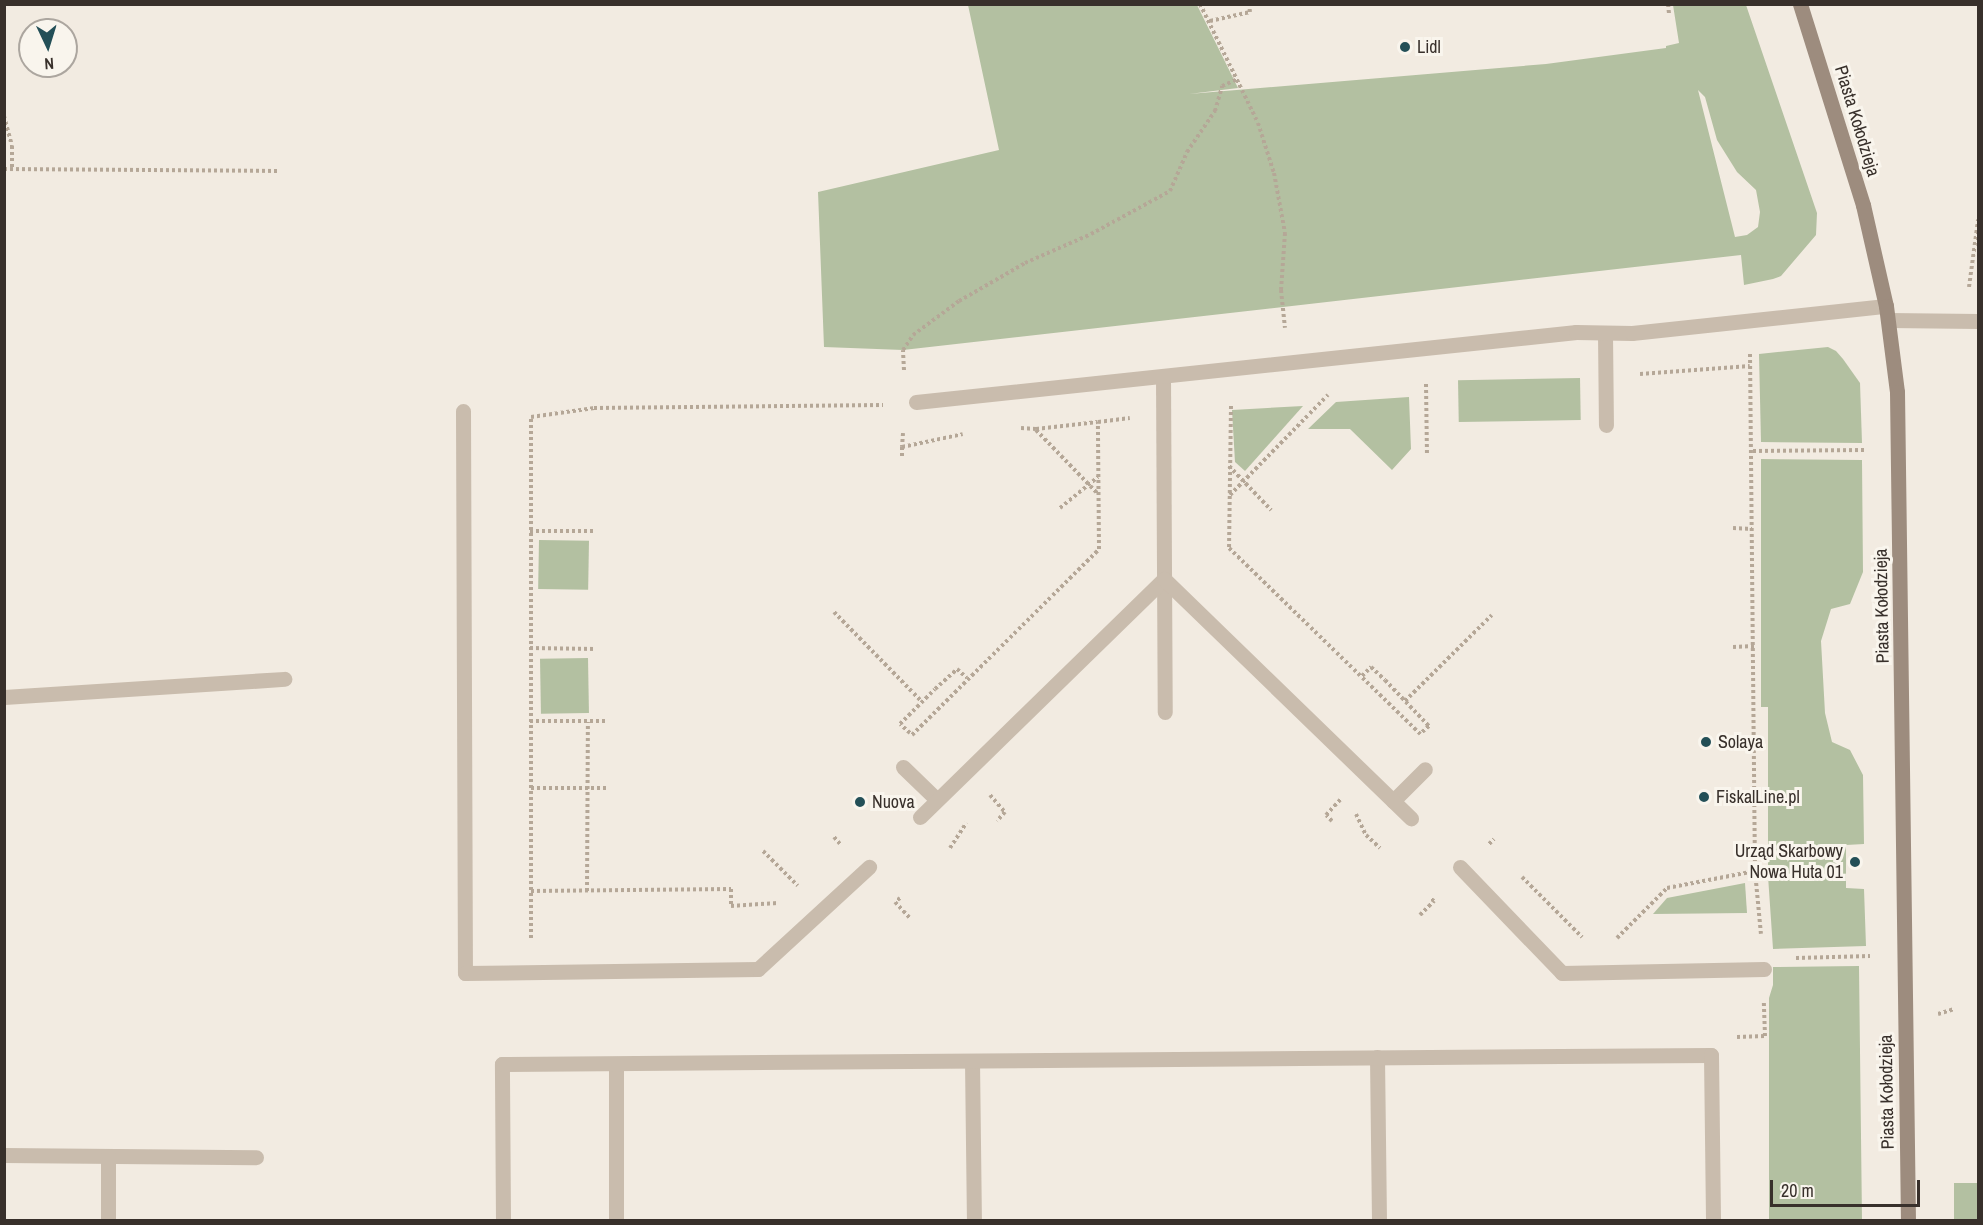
<!DOCTYPE html>
<html>
<head>
<meta charset="utf-8">
<style>
	body { margin:0 }
	#map { position:relative; width:1983px; height:1225px; overflow:hidden; background:#f2ebe1; font-family:"Archivo Narrow",sans-serif }
	div>[style] { position:absolute }
	[style*='--x'] { left:calc(var(--x)*1px); top:calc(var(--y)*1px); width:calc(var(--w)*1px); rotate:calc(var(--a)*1deg) }
	.green>* { inset:0; background:#b3c0a1; transform-origin:0 0 }
	.path>* { height:4px; margin-top:-2px; transform-origin:0; background:repeating-linear-gradient(90deg,#b5a797 0 3px,transparent 0 6px) }
	.lane>* { height:15px; margin:-7.5px; padding:0 7.5px; transform-origin:7.5px; border-radius:7.5px; background:#c9bcad }
	.street>* { height:15px; margin:-7.5px; padding:0 7.5px; transform-origin:7.5px; border-radius:7.5px; background:#c9bcad }
	.secondary>* { height:15px; margin:-7.5px; padding:0 7.5px; transform-origin:7.5px; border-radius:7.5px; background:#9d8c7e }
	.dots>* { width:16px; height:16px; translate:-50% -50%; box-sizing:border-box; border:3px solid #f9f5ed; border-radius:50% }
	span { translate:-50% -50%; white-space:nowrap; text-align:center; line-height:1.15; -webkit-text-stroke:6px #f9f5ed; paint-order:stroke }
	.poi-label { font-size:18px; color:#38302b }
	.left { translate:0 -50%; text-align:left }
	.right { translate:-100% -50%; text-align:right }
	.street-label { font-size:18px; color:#38302b }
	.frame { position:absolute; inset:0; border:6px solid #38302b; pointer-events:none }
	.north { position:absolute; left:18px; top:18px; width:60px; height:60px; box-sizing:border-box; background:#f9f5ed; border:2px solid #aca69f; border-radius:50%; rotate:176deg; font-size:16px; font-weight:700; line-height:24px; text-align:center; color:#38302b }
	.north::after { content:''; display:block; margin:auto; width:21px; height:27px; background:#234f57; clip-path:polygon(50% 0,100% 100%,50% 72%,0 100%) }
	.scale { position:absolute; left:1770px; top:1180px; width:150px; height:27px; box-sizing:border-box; border:3px solid #38302b; border-top:0; padding-left:8px; font-size:18px; line-height:21px; white-space:nowrap; color:#38302b; -webkit-text-stroke:4px #f9f5ed; paint-order:stroke }
</style>
</head>
<body>
<div id="map">
	<div class="green">
		<div style="clip-path:polygon(evenodd,1746px 5px,1817px 213px,1816px 235px,1781px 276px,1773px 279px,1744px 285px,1741px 255px,903px 350px,824px 347px,818px 192px,999px 150px,968px 5px,1197px 5px,1238px 88px,1189px 94px,1546px 64px,1666px 48px,1666px 46px,1679px 43px,1673px 5px,1746px 5px,1698px 90px,1705px 97px,1717px 140px,1737px 172px,1756px 190px,1760px 212px,1758px 227px,1747px 235px,1735px 237px,1698px 90px)"></div>
		<div style="clip-path:polygon(1828px 347px,1836px 351px,1843px 359px,1860px 383px,1862px 443px,1761px 442px,1759px 354px)"></div>
		<div style="left:1580px;top:378px;width:42px;height:122px;rotate:89deg"></div>
		<div style="clip-path:polygon(1409px 397px,1411px 449px,1392px 470px,1350px 429px,1308px 429px,1336px 402px)"></div>
		<div style="clip-path:polygon(1303px 406px,1245px 471px,1235px 462px,1232px 410px)"></div>
		<div style="clip-path:polygon(1761px 459px,1862px 460px,1863px 572px,1850px 604px,1831px 609px,1821px 641px,1825px 713px,1832px 742px,1850px 750px,1863px 775px,1864px 844px,1846px 845px,1846px 888px,1864px 889px,1866px 946px,1773px 949px,1768px 876px,1768px 707px,1761px 707px)"></div>
		<div style="left:539px;top:540px;width:50px;height:49px;rotate:1deg"></div>
		<div style="left:588px;top:658px;width:55px;height:48px;rotate:89deg"></div>
		<div style="clip-path:polygon(1745px 883px,1747px 913px,1653px 914px,1667px 898px)"></div>
		<div style="clip-path:polygon(1859px 966px,1862px 1220px,1769px 1220px,1769px 998px,1773px 985px,1773px 967px)"></div>
		<div style="left:1954px;top:1183px;width:24px;height:37px"></div>
	</div>
	<div class="path">
		<div style="--x:1200;--y:4;--w:132;--a:64"></div>
		<div style="--x:1258;--y:123;--w:52;--a:72.3"></div>
		<div style="--x:1274;--y:173;--w:61;--a:79.6"></div>
		<div style="--x:1285;--y:233;--w:57;--a:94"></div>
		<div style="--x:1281;--y:290;--w:38;--a:84"></div>
		<div style="--x:1668;--y:4;--w:10;--a:84"></div>
		<div style="--x:1210;--y:21;--w:41;--a:-12.7"></div>
		<div style="--x:1250;--y:12;--w:8;--a:-97"></div>
		<div style="--x:4;--y:116;--w:31;--a:75"></div>
		<div style="--x:12;--y:146;--w:23;--a:90"></div>
		<div style="--x:4;--y:169;--w:273;--a:0.4"></div>
		<div style="--x:1969;--y:287;--w:68;--a:-82.3"></div>
		<div style="--x:1750;--y:354;--w:517;--a:89.45"></div>
		<div style="--x:1755;--y:871;--w:63;--a:84.6"></div>
		<div style="--x:904;--y:370;--w:20;--a:-93"></div>
		<div style="--x:903;--y:350;--w:18;--a:-56"></div>
		<div style="--x:913;--y:335;--w:57;--a:-36.5"></div>
		<div style="--x:959;--y:301;--w:76;--a:-29.9"></div>
		<div style="--x:1025;--y:263;--w:72;--a:-23.7"></div>
		<div style="--x:1091;--y:234;--w:90;--a:-28.6"></div>
		<div style="--x:1170;--y:191;--w:43;--a:-66.4"></div>
		<div style="--x:1187;--y:152;--w:50;--a:-55.7"></div>
		<div style="--x:1215;--y:111;--w:26;--a:-74"></div>
		<div style="--x:1222;--y:86;--w:17;--a:-24"></div>
		<div style="--x:1640;--y:374;--w:110;--a:-4.2"></div>
		<div style="--x:1426;--y:384;--w:72;--a:89.2"></div>
		<div style="--x:1231;--y:406;--w:142;--a:90.8"></div>
		<div style="--x:1229;--y:548;--w:267;--a:44.2"></div>
		<div style="--x:1021;--y:428;--w:15;--a:4"></div>
		<div style="--x:1036;--y:429;--w:62;--a:-6.4"></div>
		<div style="--x:1036;--y:430;--w:89;--a:45.9"></div>
		<div style="--x:903;--y:433;--w:14;--a:94"></div>
		<div style="--x:902;--y:447;--w:62;--a:-12"></div>
		<div style="--x:902;--y:447;--w:9;--a:90"></div>
		<div style="--x:1753;--y:451;--w:111;--a:-0.5"></div>
		<div style="--x:1229;--y:466;--w:61;--a:46.3"></div>
		<div style="--x:1230;--y:495;--w:140;--a:-45.6"></div>
		<div style="--x:1060;--y:508;--w:49;--a:-39.2"></div>
		<div style="--x:1733;--y:528;--w:19;--a:3"></div>
		<div style="--x:530;--y:531;--w:65;--a:0"></div>
		<div style="--x:834;--y:612;--w:126;--a:45.6"></div>
		<div style="--x:1733;--y:647;--w:21;--a:-3"></div>
		<div style="--x:530;--y:648;--w:66;--a:0.9"></div>
		<div style="--x:1362;--y:676;--w:13;--a:-45"></div>
		<div style="--x:1371;--y:667;--w:19;--a:43"></div>
		<div style="--x:1385;--y:680;--w:64;--a:46.3"></div>
		<div style="--x:1429;--y:726;--w:11;--a:139"></div>
		<div style="--x:1405;--y:701;--w:122;--a:-44.7"></div>
		<div style="--x:530;--y:721;--w:77;--a:0"></div>
		<div style="--x:910;--y:733;--w:13;--a:-138"></div>
		<div style="--x:900;--y:724;--w:49;--a:-45"></div>
		<div style="--x:935;--y:689;--w:30;--a:-42"></div>
		<div style="--x:957;--y:669;--w:13;--a:42"></div>
		<div style="--x:912;--y:735;--w:264;--a:-44.8"></div>
		<div style="--x:1099;--y:549;--w:127;--a:-90.5"></div>
		<div style="--x:1098;--y:422;--w:32;--a:-7"></div>
		<div style="--x:531;--y:788;--w:75;--a:0"></div>
		<div style="--x:990;--y:795;--w:23;--a:49"></div>
		<div style="--x:1005;--y:812;--w:12;--a:132"></div>
		<div style="--x:1356;--y:814;--w:23;--a:65"></div>
		<div style="--x:1366;--y:835;--w:19;--a:43"></div>
		<div style="--x:1332;--y:821;--w:8;--a:-135"></div>
		<div style="--x:1326;--y:815;--w:22;--a:-47"></div>
		<div style="--x:834;--y:837;--w:9;--a:49"></div>
		<div style="--x:1489;--y:844;--w:7;--a:-45"></div>
		<div style="--x:950;--y:848;--w:30;--a:-57"></div>
		<div style="--x:763;--y:851;--w:49;--a:45"></div>
		<div style="--x:1522;--y:877;--w:85;--a:45"></div>
		<div style="--x:531;--y:891;--w:200;--a:-0.6"></div>
		<div style="--x:731;--y:889;--w:17;--a:90"></div>
		<div style="--x:731;--y:906;--w:47;--a:-3.7"></div>
		<div style="--x:587;--y:891;--w:169;--a:-89.7"></div>
		<div style="--x:900;--y:898;--w:6;--a:141"></div>
		<div style="--x:895;--y:902;--w:22;--a:47"></div>
		<div style="--x:1420;--y:915;--w:20;--a:-45"></div>
		<div style="--x:1434;--y:901;--w:5;--a:-143"></div>
		<div style="--x:531;--y:938;--w:521;--a:-90"></div>
		<div style="--x:531;--y:417;--w:64;--a:-8.1"></div>
		<div style="--x:594;--y:408;--w:289;--a:-0.6"></div>
		<div style="--x:1617;--y:938;--w:71;--a:-45"></div>
		<div style="--x:1667;--y:888;--w:90;--a:-10.9"></div>
		<div style="--x:1796;--y:958;--w:74;--a:-1.5"></div>
		<div style="--x:1938;--y:1014;--w:17;--a:-17"></div>
		<div style="--x:1737;--y:1037;--w:28;--a:-2"></div>
		<div style="--x:1765;--y:1036;--w:34;--a:-92"></div>
	</div>
	<div class="lane">
		<div style="--x:1605;--y:334;--w:91;--a:89.4"></div>
		<div style="--x:1163;--y:377;--w:335;--a:89.7"></div>
		<div style="--x:916;--y:402;--w:664;--a:-6.05"></div>
		<div style="--x:1576;--y:332;--w:56;--a:1"></div>
		<div style="--x:1632;--y:333;--w:255;--a:-6.1"></div>
		<div style="--x:463;--y:411;--w:562;--a:89.8"></div>
		<div style="--x:465;--y:973;--w:293;--a:-0.8"></div>
		<div style="--x:758;--y:969;--w:151;--a:-42.6"></div>
		<div style="--x:903;--y:767;--w:47;--a:44.1"></div>
		<div style="--x:1393;--y:801;--w:45;--a:-45"></div>
		<div style="--x:920;--y:817;--w:341;--a:-44.3"></div>
		<div style="--x:1164;--y:579;--w:344;--a:44.1"></div>
		<div style="--x:1460;--y:867;--w:147;--a:46.1"></div>
		<div style="--x:1562;--y:973;--w:202;--a:-1.1"></div>
	</div>
	<div class="street">
		<div style="--x:1888;--y:320;--w:90;--a:0.6"></div>
		<div style="--x:4;--y:697;--w:281;--a:-3.7"></div>
		<div style="--x:1377;--y:1057;--w:163;--a:89.3"></div>
		<div style="--x:972;--y:1061;--w:159;--a:89.3"></div>
		<div style="--x:616;--y:1064;--w:156;--a:90"></div>
		<div style="--x:4;--y:1155;--w:252;--a:0.5"></div>
		<div style="--x:108;--y:1156;--w:64;--a:90"></div>
		<div style="--x:503;--y:1220;--w:156;--a:-90.4"></div>
		<div style="--x:502;--y:1064;--w:1209;--a:-0.43"></div>
		<div style="--x:1711;--y:1055;--w:165;--a:89.3"></div>
	</div>
	<div class="secondary">
		<div style="--x:1800;--y:4;--w:211;--a:72.6"></div>
		<div style="--x:1863;--y:205;--w:104;--a:77.2"></div>
		<div style="--x:1886;--y:306;--w:87;--a:82.7"></div>
		<div style="--x:1897;--y:392;--w:828;--a:89.24"></div>
	</div>
	<div class="dots">
		<div style="left:1405px;top:47px;background:#234f57"></div>
		<div style="left:1706px;top:742px;background:#234f57"></div>
		<div style="left:1704px;top:797px;background:#234f57"></div>
		<div style="left:860px;top:802px;background:#234f57"></div>
		<div style="left:1855px;top:862px;background:#234f57"></div>
	</div>
	<div class="poi-label">
		<span class="left" style="left:1417px;top:47px">Lidl</span>
		<span class="left" style="left:1718px;top:742px">Solaya</span>
		<span class="left" style="left:1716px;top:797px">FiskalLine.pl</span>
		<span class="left" style="left:872px;top:802px">Nuova</span>
		<span class="right" style="left:1843px;top:862px">Urząd Skarbowy<br>Nowa Huta 01</span>
	</div>
	<div class="street-label">
		<span style="left:1857px;top:121px;rotate:73deg">Piasta Kołodzieja</span>
		<span style="left:1882px;top:606px;rotate:-91deg">Piasta Kołodzieja</span>
		<span style="left:1887px;top:1092px;rotate:-91deg">Piasta Kołodzieja</span>
	</div>
	<div class="frame"></div>
	<div class="north">N</div>
	<div class="scale">20 m</div>
</div>
</body>
</html>
